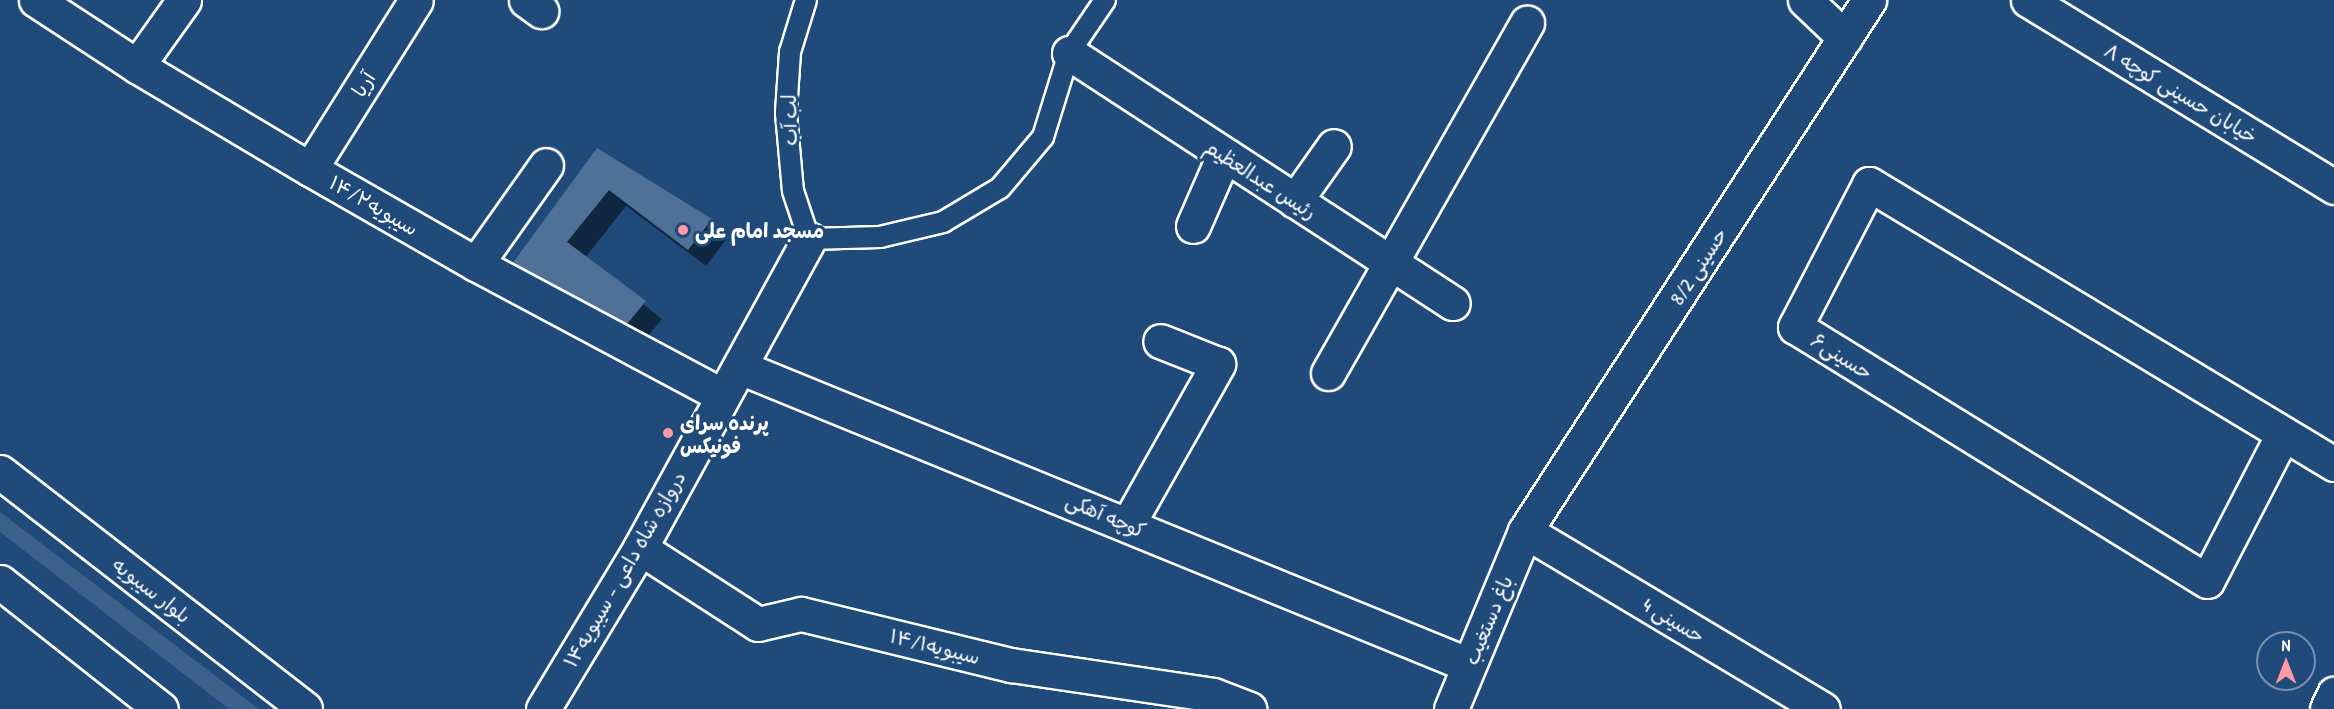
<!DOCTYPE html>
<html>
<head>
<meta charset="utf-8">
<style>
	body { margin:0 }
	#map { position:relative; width:2334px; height:709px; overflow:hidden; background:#1f4a7a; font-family:"Patrick Hand","Playpen Sans Arabic",sans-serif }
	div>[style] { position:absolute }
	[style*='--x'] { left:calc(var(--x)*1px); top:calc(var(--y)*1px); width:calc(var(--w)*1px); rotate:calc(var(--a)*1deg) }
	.green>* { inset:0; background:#3c618b }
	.shadow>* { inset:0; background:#0007 }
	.building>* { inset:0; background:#507197 }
	.roads { filter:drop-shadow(2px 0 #fff) drop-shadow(-2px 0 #fff) drop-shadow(0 2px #fff) drop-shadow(0 -2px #fff) }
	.service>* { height:20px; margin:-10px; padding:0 10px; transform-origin:10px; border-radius:10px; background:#1f4a7a }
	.minor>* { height:33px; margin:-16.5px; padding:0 16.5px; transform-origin:16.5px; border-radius:16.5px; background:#1f4a7a }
	.tertiary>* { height:33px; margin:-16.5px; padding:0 16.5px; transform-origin:16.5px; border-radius:16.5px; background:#1f4a7a }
	.secondary>* { height:33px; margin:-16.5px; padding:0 16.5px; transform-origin:16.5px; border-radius:16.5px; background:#1f4a7a }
	.dots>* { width:16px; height:16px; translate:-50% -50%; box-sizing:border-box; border:3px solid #1f4a7a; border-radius:50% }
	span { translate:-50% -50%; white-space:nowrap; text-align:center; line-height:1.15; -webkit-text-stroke:6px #1f4a7a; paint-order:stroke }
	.street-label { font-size:20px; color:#fff }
	.poi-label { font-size:20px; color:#fff; font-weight:700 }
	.left { translate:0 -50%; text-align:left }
	.north { position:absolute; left:2256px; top:631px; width:60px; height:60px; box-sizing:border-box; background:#1f4a7a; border:2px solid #7992af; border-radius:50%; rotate:0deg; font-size:16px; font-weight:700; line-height:24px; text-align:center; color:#fff }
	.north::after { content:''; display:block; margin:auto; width:21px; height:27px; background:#ff9aa2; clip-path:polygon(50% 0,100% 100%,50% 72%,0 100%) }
</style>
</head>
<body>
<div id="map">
	<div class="green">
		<div style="clip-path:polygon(0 512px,259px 709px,229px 709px,0 532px)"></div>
	</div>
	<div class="shadow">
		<div style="clip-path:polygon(597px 150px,711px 220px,728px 237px,706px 266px,626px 206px,585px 258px,662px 319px,635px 352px,528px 284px)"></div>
	</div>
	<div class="building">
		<div style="clip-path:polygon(597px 148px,712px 219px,688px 250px,609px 190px,567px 242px,646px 301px,617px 336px,509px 268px)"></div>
	</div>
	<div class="roads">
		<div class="service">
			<div style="--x:806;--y:0;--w:54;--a:107.1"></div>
			<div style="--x:790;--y:52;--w:61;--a:93.8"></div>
			<div style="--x:786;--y:113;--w:78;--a:84.9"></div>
			<div style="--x:793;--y:191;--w:51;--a:71.6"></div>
			<div style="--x:809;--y:239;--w:71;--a:-1.6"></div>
			<div style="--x:880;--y:237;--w:65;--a:-13.4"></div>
			<div style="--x:943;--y:222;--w:66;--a:-30.8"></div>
			<div style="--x:1000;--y:188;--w:67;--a:-49.9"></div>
			<div style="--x:1043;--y:137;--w:88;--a:-72.8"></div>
			<div style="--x:1069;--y:53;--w:64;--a:-55.8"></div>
		</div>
		<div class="minor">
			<div style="--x:36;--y:0;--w:121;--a:33.2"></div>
			<div style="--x:137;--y:66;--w:201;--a:30.8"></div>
			<div style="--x:310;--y:169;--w:191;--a:29.8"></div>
			<div style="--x:476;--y:264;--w:278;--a:28.1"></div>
			<div style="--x:526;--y:0;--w:19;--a:36"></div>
			<div style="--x:1805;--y:0;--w:55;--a:43.5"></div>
			<div style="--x:2028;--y:0;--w:359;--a:31.4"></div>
			<div style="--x:1069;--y:53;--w:458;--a:33.1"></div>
			<div style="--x:137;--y:66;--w:81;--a:-54.5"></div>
			<div style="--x:310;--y:169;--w:199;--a:-57.9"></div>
			<div style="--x:1295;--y:201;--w:67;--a:-54.7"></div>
			<div style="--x:1193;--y:226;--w:77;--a:-66.4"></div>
			<div style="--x:476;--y:264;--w:121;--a:-54.7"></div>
			<div style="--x:742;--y:368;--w:785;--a:22.22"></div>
			<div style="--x:1328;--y:373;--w:403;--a:-60.4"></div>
			<div style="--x:2283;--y:434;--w:165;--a:117.3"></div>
			<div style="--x:2207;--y:581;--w:484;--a:-148.3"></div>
			<div style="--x:1795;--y:327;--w:161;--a:-62.6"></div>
			<div style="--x:1869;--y:184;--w:543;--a:31.05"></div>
			<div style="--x:1128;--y:524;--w:184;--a:-60.6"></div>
			<div style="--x:1218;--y:364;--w:62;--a:-158.4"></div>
			<div style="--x:1525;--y:531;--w:347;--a:30.9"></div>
			<div style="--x:640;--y:548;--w:140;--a:32.8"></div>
			<div style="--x:758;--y:624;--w:44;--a:-13.1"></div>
			<div style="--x:801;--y:614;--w:216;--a:13.7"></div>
			<div style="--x:1011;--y:665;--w:204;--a:8.4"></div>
			<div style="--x:1213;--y:695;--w:39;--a:21"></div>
			<div style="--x:543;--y:709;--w:188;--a:-58.9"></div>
			<div style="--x:640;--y:548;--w:352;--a:-61.3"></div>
			<div style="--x:1451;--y:709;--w:193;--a:-67.4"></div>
			<div style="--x:1525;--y:531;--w:633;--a:-57.06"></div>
		</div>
		<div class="tertiary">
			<div style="--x:2327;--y:709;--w:17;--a:-65"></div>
		</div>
		<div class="secondary">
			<div style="--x:0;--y:472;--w:386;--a:37.8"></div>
			<div style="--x:0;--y:582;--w:205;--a:38.3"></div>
		</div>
	</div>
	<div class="dots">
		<div style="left:683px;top:230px;background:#ff9aa2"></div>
		<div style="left:668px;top:433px;background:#ff9aa2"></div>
	</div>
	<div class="street-label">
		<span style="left:363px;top:84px;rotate:-58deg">آریا</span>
		<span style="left:2181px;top:93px;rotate:31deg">خیابان حسینی کوچه ۸</span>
		<span style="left:789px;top:120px;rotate:-91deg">لب آب</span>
		<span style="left:1261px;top:179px;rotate:33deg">رئیس عبدالعظیم</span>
		<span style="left:374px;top:205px;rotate:30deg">سیبویه۱۴/۲</span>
		<span style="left:1698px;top:266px;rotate:-57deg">8/2 حسینی</span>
		<span style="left:1842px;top:356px;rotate:32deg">حسینی۶</span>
		<span style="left:1106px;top:515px;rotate:23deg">کوچه آهکی</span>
		<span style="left:624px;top:569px;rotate:-60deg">دروازه شاه داعی - سیبویه۱۴</span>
		<span style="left:152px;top:590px;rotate:38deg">بلوار سیبویه</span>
		<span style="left:1488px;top:620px;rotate:-67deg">باغ دستغیب</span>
		<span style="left:1674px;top:620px;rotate:31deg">حسینی 4</span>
		<span style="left:935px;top:646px;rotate:14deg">سیبویه۱۴/۱</span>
	</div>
	<div class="poi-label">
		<span class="left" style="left:695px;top:230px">مسجد امام علی</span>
		<span class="left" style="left:680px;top:434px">پرنده سرای<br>فونیکس</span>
	</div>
	<div class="north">N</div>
</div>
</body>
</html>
